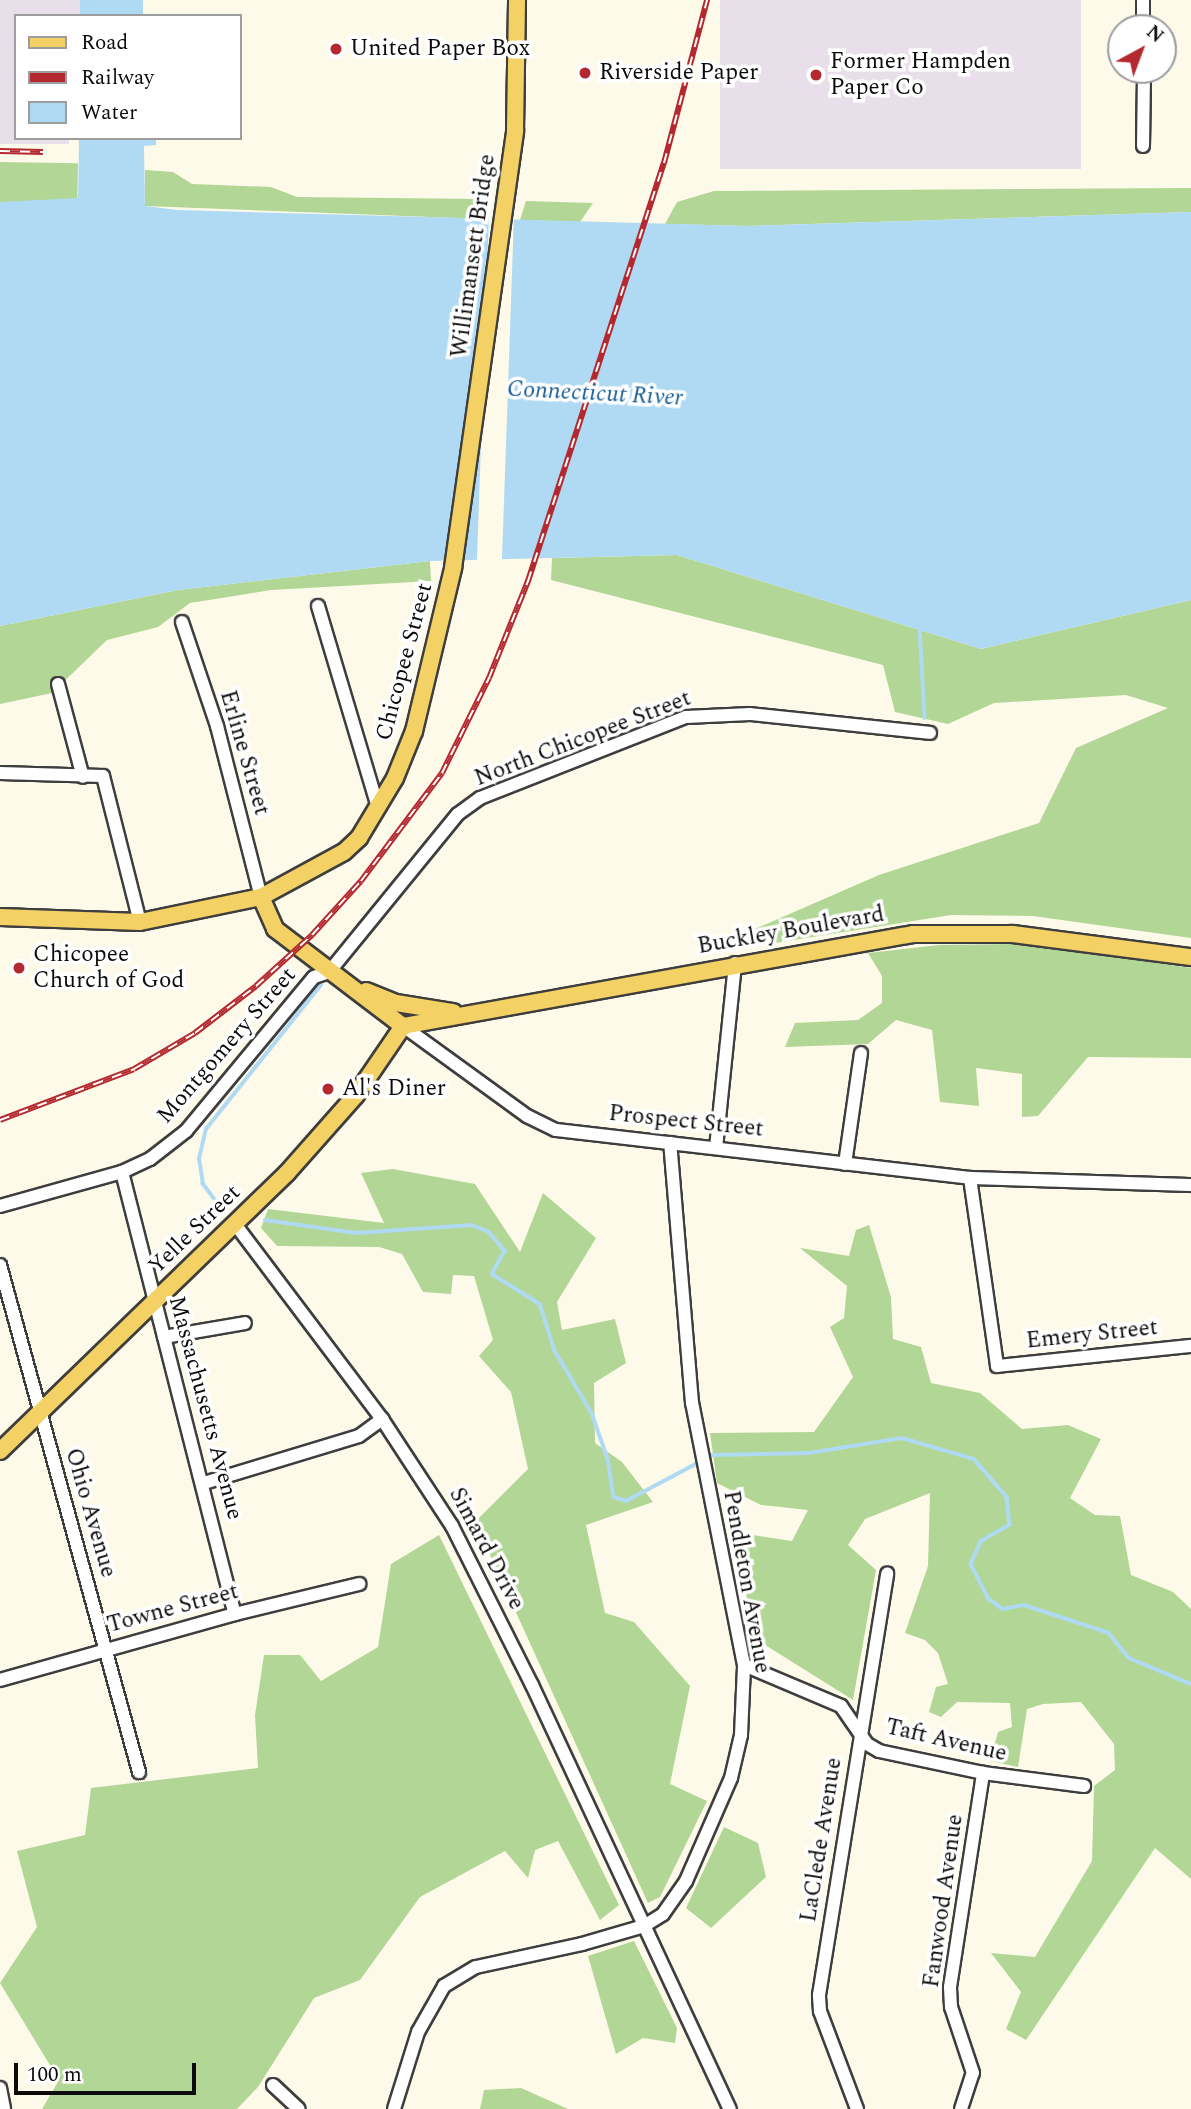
<!DOCTYPE html>
<html>
<head>
<meta charset="utf-8">
<style>
	body { margin:0 }
	#map { position:relative; width:1191px; height:2109px; overflow:hidden; background:#fefae9; font-family:Spectral,serif }
	div>[style] { position:absolute }
	[style*='--x'] { left:calc(var(--x)*1px); top:calc(var(--y)*1px); width:calc(var(--w)*1px); rotate:calc(var(--a)*1deg) }
	.industrial>* { inset:0; background:#e9dfea; transform-origin:0 0 }
	.forest>* { inset:0; background:#b2d695; transform-origin:0 0 }
	.water>* { inset:0; background:#b0daf3; transform-origin:0 0 }
	.pier>* { inset:0; background:#fefae9; transform-origin:0 0 }
	.stream>* { height:3.5px; margin:-1.75px; padding:0 1.75px; transform-origin:1.75px; border-radius:1.75px; background:#b0daf3 }
	.roads { filter:drop-shadow(2px 0 #3e3e3e) drop-shadow(-2px 0 #3e3e3e) drop-shadow(0 2px #3e3e3e) drop-shadow(0 -2px #3e3e3e) }
	.minor>* { height:12px; margin:-6px; padding:0 6px; transform-origin:6px; border-radius:6px; background:#fff }
	.major>* { height:16px; margin:-8px; padding:0 8px; transform-origin:8px; border-radius:8px; background:#f3d164 }
	.rail>* { height:6px; margin-top:-3px; transform-origin:0; background:repeating-linear-gradient(90deg,#fff 0 10px,#b42930 0 20px); box-sizing:border-box; border-block:2px solid #b42930 }
	.dots>* { width:19px; height:19px; translate:-50% -50%; box-sizing:border-box; border:4px solid #fff; border-radius:50% }
	span { translate:-50% -50%; white-space:nowrap; text-align:center; line-height:1.15; -webkit-text-stroke:7px #fff; paint-order:stroke }
	.poi-label { font-size:23px; color:#0b0b0b }
	.left { translate:0 -50%; text-align:left }
	.street-label { font-size:23px; color:#0b0b0b }
	.water-label { font-size:24px; color:#1a6096; font-style:italic }
	.legend { position:absolute; left:14px; top:14px; width:228px; height:126px; box-sizing:border-box; background:#fff; border:2px solid #9d9d9d; margin:0; padding:9px 12px; list-style:none; font-size:21px; color:#0b0b0b }
	.legend li { display:flex; align-items:center; gap:14px; height:35px }
	.legend b { width:35px; border:2px solid #9d9d9d }
	.north { position:absolute; left:1107px; top:14px; width:70px; height:70px; box-sizing:border-box; background:#fff; border:2px solid #9d9d9d; border-radius:50%; rotate:41deg; font-size:19px; font-weight:700; line-height:28px; text-align:center; color:#0b0b0b }
	.north::after { content:''; display:block; margin:auto; width:24px; height:32px; background:#b42930; clip-path:polygon(50% 0,100% 100%,50% 72%,0 100%) }
	.scale { position:absolute; left:14px; top:2063px; width:182px; height:32px; box-sizing:border-box; border:4px solid #0b0b0b; border-top:0; padding-left:9px; font-size:21px; line-height:24px; white-space:nowrap; color:#0b0b0b; -webkit-text-stroke:5px #fff; paint-order:stroke }
</style>
</head>
<body>
<div id="map">
	<div class="industrial">
		<div style="clip-path:polygon(0 0,84px 0,84px 16px,16px 16px,16px 138px,69px 138px,69px 144px,0 144px)"></div>
		<div style="left:720px;top:0;width:361px;height:169px"></div>
	</div>
	<div class="forest">
		<div style="left:0;top:162px;width:78px;height:40px;rotate:1deg"></div>
		<div style="clip-path:polygon(145px 170px,173px 172px,192px 184px,271px 187px,297px 197px,481px 199px,484px 219px,145px 206px)"></div>
		<div style="clip-path:polygon(1191px 188px,1191px 212px,748px 226px,665px 224px,677px 202px,714px 191px)"></div>
		<div style="clip-path:polygon(526px 201px,593px 203px,580px 222px,520px 220px)"></div>
		<div style="clip-path:polygon(677px 555px,981px 649px,1191px 600px,1191px 938px,1033px 916px,951px 915px,756px 946px,755px 929px,879px 875px,1039px 823px,1076px 748px,1168px 708px,1126px 695px,994px 703px,948px 724px,895px 712px,883px 665px,551px 580px,552px 558px)"></div>
		<div style="clip-path:polygon(430px 561px,431px 581px,271px 590px,190px 603px,158px 627px,107px 640px,52px 693px,0 704px,0 626px,178px 590px)"></div>
		<div style="clip-path:polygon(1027px 944px,1191px 968px,1191px 1058px,1088px 1057px,1038px 1116px,1022px 1117px,1022px 1074px,976px 1068px,979px 1106px,940px 1102px,932px 1030px,896px 1020px,868px 1044px,785px 1047px,795px 1023px,858px 1020px,882px 1003px,882px 976px,868px 953px,939px 945px)"></div>
		<div style="clip-path:polygon(393px 1169px,475px 1184px,520px 1252px,543px 1193px,596px 1238px,557px 1302px,562px 1330px,615px 1319px,626px 1363px,594px 1383px,595px 1443px,622px 1462px,653px 1502px,586px 1525px,605px 1613px,634px 1622px,690px 1686px,670px 1784px,707px 1801px,660px 1897px,648px 1903px,475px 1522px,528px 1469px,511px 1392px,479px 1356px,493px 1340px,474px 1276px,453px 1275px,451px 1294px,423px 1292px,402px 1254px,379px 1247px,277px 1246px,261px 1228px,268px 1209px,384px 1223px,361px 1173px)"></div>
		<div style="clip-path:polygon(869px 1225px,891px 1297px,893px 1339px,921px 1347px,931px 1383px,980px 1393px,1022px 1429px,1068px 1425px,1101px 1439px,1070px 1498px,1095px 1515px,1120px 1516px,1131px 1575px,1173px 1592px,1191px 1609px,1191px 1879px,1155px 1848px,1026px 2040px,1006px 2029px,1021px 1992px,991px 1953px,1035px 1957px,1092px 1861px,1094px 1786px,1115px 1770px,1114px 1744px,1081px 1702px,1043px 1704px,1027px 1709px,1018px 1767px,990px 1761px,998px 1732px,1012px 1727px,1010px 1703px,957px 1702px,941px 1717px,929px 1712px,936px 1687px,948px 1684px,938px 1653px,925px 1640px,905px 1633px,928px 1566px,930px 1493px,865px 1519px,848px 1545px,876px 1570px,853px 1700px,751px 1636px,749px 1607px,732px 1532px,792px 1541px,808px 1510px,761px 1505px,717px 1483px,710px 1433px,814px 1432px,853px 1377px,830px 1327px,844px 1318px,847px 1286px,800px 1248px,849px 1256px,856px 1230px)"></div>
		<div style="clip-path:polygon(439px 1535px,619px 1905px,600px 1920px,558px 1841px,535px 1850px,528px 1878px,505px 1851px,420px 1897px,360px 1980px,314px 1998px,258px 2087px,237px 2109px,42px 2109px,59px 2080px,0 1983px,37px 1927px,17px 1851px,85px 1835px,91px 1788px,258px 1768px,255px 1715px,264px 1655px,300px 1655px,321px 1681px,378px 1647px,391px 1564px)"></div>
		<div style="clip-path:polygon(724px 1827px,758px 1843px,766px 1877px,711px 1928px,686px 1908px)"></div>
		<div style="clip-path:polygon(634px 1941px,677px 2028px,675px 2043px,643px 2038px,616px 2054px,588px 1956px)"></div>
		<div style="clip-path:polygon(521px 2088px,568px 2109px,480px 2109px,484px 2090px)"></div>
	</div>
	<div class="water">
		<div style="left:80px;top:0;width:63px;height:16px"></div>
		<div style="clip-path:polygon(79px 138px,156px 138px,156px 145px,144px 146px,145px 206px,178px 210px,748px 226px,1191px 212px,1191px 600px,981px 649px,677px 555px,430px 561px,178px 590px,0 626px,0 202px,78px 198px)"></div>
	</div>
	<div class="pier">
		<div style="left:489px;top:215px;width:25px;height:353px;rotate:2deg"></div>
	</div>
	<div class="stream">
		<div style="--x:920;--y:626;--w:92;--a:86.9"></div>
		<div style="--x:223;--y:1211;--w:34;--a:-127"></div>
		<div style="--x:203;--y:1184;--w:25;--a:-99"></div>
		<div style="--x:199;--y:1159;--w:31;--a:-77"></div>
		<div style="--x:206;--y:1129;--w:184;--a:-51.4"></div>
		<div style="--x:265;--y:1220;--w:92;--a:8.1"></div>
		<div style="--x:356;--y:1233;--w:116;--a:-3.9"></div>
		<div style="--x:472;--y:1225;--w:18;--a:22"></div>
		<div style="--x:489;--y:1232;--w:25;--a:50"></div>
		<div style="--x:505;--y:1251;--w:26;--a:119"></div>
		<div style="--x:492;--y:1274;--w:57;--a:32"></div>
		<div style="--x:540;--y:1304;--w:49;--a:72.3"></div>
		<div style="--x:555;--y:1351;--w:72;--a:59.2"></div>
		<div style="--x:592;--y:1413;--w:49;--a:70.8"></div>
		<div style="--x:608;--y:1459;--w:38;--a:81"></div>
		<div style="--x:614;--y:1497;--w:13;--a:18"></div>
		<div style="--x:626;--y:1501;--w:98;--a:-27.9"></div>
		<div style="--x:713;--y:1455;--w:96;--a:-1.2"></div>
		<div style="--x:809;--y:1453;--w:94;--a:-9.2"></div>
		<div style="--x:902;--y:1438;--w:75;--a:16.3"></div>
		<div style="--x:974;--y:1459;--w:50;--a:49"></div>
		<div style="--x:1007;--y:1497;--w:28;--a:84"></div>
		<div style="--x:1010;--y:1525;--w:34;--a:150"></div>
		<div style="--x:981;--y:1542;--w:24;--a:114"></div>
		<div style="--x:971;--y:1564;--w:39;--a:63"></div>
		<div style="--x:989;--y:1599;--w:17;--a:36"></div>
		<div style="--x:1003;--y:1609;--w:21;--a:-11"></div>
		<div style="--x:1024;--y:1605;--w:89;--a:18.2"></div>
		<div style="--x:1109;--y:1633;--w:32;--a:51"></div>
		<div style="--x:1129;--y:1658;--w:67;--a:22.8"></div>
	</div>
	<div class="roads">
		<div class="minor">
			<div style="--x:1143;--y:0;--w:28;--a:90"></div>
			<div style="--x:1143;--y:146;--w:76;--a:-89.2"></div>
			<div style="--x:318;--y:606;--w:210;--a:73.4"></div>
			<div style="--x:182;--y:622;--w:110;--a:71.4"></div>
			<div style="--x:217;--y:726;--w:177;--a:75.6"></div>
			<div style="--x:58;--y:684;--w:96;--a:75"></div>
			<div style="--x:0;--y:773;--w:103;--a:1.7"></div>
			<div style="--x:103;--y:776;--w:151;--a:75.8"></div>
			<div style="--x:403;--y:1026;--w:153;--a:36"></div>
			<div style="--x:527;--y:1116;--w:32;--a:26"></div>
			<div style="--x:556;--y:1130;--w:417;--a:6.6"></div>
			<div style="--x:970;--y:1178;--w:221;--a:1.8"></div>
			<div style="--x:716;--y:1148;--w:186;--a:-84.1"></div>
			<div style="--x:845;--y:1164;--w:112;--a:-81.8"></div>
			<div style="--x:122;--y:1172;--w:456;--a:75.7"></div>
			<div style="--x:970;--y:1178;--w:190;--a:81.8"></div>
			<div style="--x:997;--y:1366;--w:195;--a:-5.9"></div>
			<div style="--x:0;--y:1206;--w:127;--a:-15.6"></div>
			<div style="--x:122;--y:1172;--w:31;--a:-25"></div>
			<div style="--x:150;--y:1159;--w:46;--a:-37.9"></div>
			<div style="--x:186;--y:1131;--w:200;--a:-50.3"></div>
			<div style="--x:314;--y:977;--w:16;--a:-18"></div>
			<div style="--x:329;--y:972;--w:204;--a:-50.8"></div>
			<div style="--x:458;--y:814;--w:27;--a:-36"></div>
			<div style="--x:480;--y:798;--w:221;--a:-21.5"></div>
			<div style="--x:686;--y:717;--w:64;--a:-2.7"></div>
			<div style="--x:750;--y:714;--w:181;--a:6"></div>
			<div style="--x:235;--y:1224;--w:244;--a:53"></div>
			<div style="--x:382;--y:1419;--w:128;--a:56.8"></div>
			<div style="--x:452;--y:1526;--w:178;--a:63.3"></div>
			<div style="--x:532;--y:1685;--w:468;--a:65"></div>
			<div style="--x:0;--y:1265;--w:526;--a:74.67"></div>
			<div style="--x:164;--y:1337;--w:82;--a:-9.8"></div>
			<div style="--x:204;--y:1483;--w:162;--a:-16.9"></div>
			<div style="--x:359;--y:1436;--w:29;--a:-36"></div>
			<div style="--x:744;--y:1665;--w:105;--a:22.9"></div>
			<div style="--x:841;--y:1706;--w:46;--a:55.6"></div>
			<div style="--x:867;--y:1744;--w:14;--a:30"></div>
			<div style="--x:879;--y:1751;--w:106;--a:11.9"></div>
			<div style="--x:983;--y:1773;--w:102;--a:7.3"></div>
			<div style="--x:0;--y:1680;--w:244;--a:-15.7"></div>
			<div style="--x:235;--y:1614;--w:128;--a:-13.6"></div>
			<div style="--x:273;--y:2085;--w:35;--a:43"></div>
			<div style="--x:0;--y:2088;--w:21;--a:79"></div>
			<div style="--x:394;--y:2109;--w:81;--a:-72.7"></div>
			<div style="--x:418;--y:2032;--w:53;--a:-60.5"></div>
			<div style="--x:444;--y:1986;--w:37;--a:-31"></div>
			<div style="--x:476;--y:1967;--w:108;--a:-12.2"></div>
			<div style="--x:582;--y:1944;--w:65;--a:-16.2"></div>
			<div style="--x:644;--y:1926;--w:22;--a:-32"></div>
			<div style="--x:663;--y:1914;--w:40;--a:-55.1"></div>
			<div style="--x:686;--y:1881;--w:112;--a:-66.4"></div>
			<div style="--x:731;--y:1778;--w:44;--a:-76.9"></div>
			<div style="--x:741;--y:1735;--w:70;--a:-87.5"></div>
			<div style="--x:744;--y:1665;--w:267;--a:-101.2"></div>
			<div style="--x:692;--y:1403;--w:261;--a:-94.8"></div>
			<div style="--x:857;--y:2109;--w:105;--a:-110.7"></div>
			<div style="--x:820;--y:2011;--w:16;--a:-94"></div>
			<div style="--x:819;--y:1995;--w:427;--a:-80.8"></div>
			<div style="--x:961;--y:2109;--w:38;--a:-72"></div>
			<div style="--x:973;--y:2073;--w:70;--a:-108.4"></div>
			<div style="--x:951;--y:2007;--w:20;--a:-93"></div>
			<div style="--x:950;--y:1987;--w:217;--a:-81.2"></div>
		</div>
		<div class="major">
			<div style="--x:261;--y:897;--w:35;--a:66"></div>
			<div style="--x:275;--y:929;--w:161;--a:37.2"></div>
			<div style="--x:0;--y:917;--w:140;--a:2"></div>
			<div style="--x:140;--y:922;--w:124;--a:-11.7"></div>
			<div style="--x:261;--y:897;--w:94;--a:-28.5"></div>
			<div style="--x:344;--y:852;--w:21;--a:-43"></div>
			<div style="--x:359;--y:838;--w:70;--a:-59"></div>
			<div style="--x:395;--y:778;--w:51;--a:-68"></div>
			<div style="--x:414;--y:731;--w:168;--a:-76.5"></div>
			<div style="--x:453;--y:568;--w:442;--a:-81.9"></div>
			<div style="--x:515;--y:130;--w:130;--a:-89.1"></div>
			<div style="--x:366;--y:991;--w:32;--a:22"></div>
			<div style="--x:396;--y:1003;--w:58;--a:9"></div>
			<div style="--x:403;--y:1026;--w:518;--a:-10.23"></div>
			<div style="--x:913;--y:934;--w:100;--a:0"></div>
			<div style="--x:1013;--y:934;--w:179;--a:7.4"></div>
			<div style="--x:0;--y:1451;--w:400;--a:-44.1"></div>
			<div style="--x:287;--y:1173;--w:104;--a:-48.5"></div>
			<div style="--x:356;--y:1095;--w:83;--a:-55.7"></div>
		</div>
	</div>
	<div class="rail">
		<div style="--x:0;--y:151;--w:43;--a:1.3"></div>
		<div style="--x:0;--y:1120;--w:143;--a:-20.8"></div>
		<div style="--x:134;--y:1069;--w:71;--a:-30.5"></div>
		<div style="--x:195;--y:1033;--w:77;--a:-37.6"></div>
		<div style="--x:256;--y:986;--w:76;--a:-42.3"></div>
		<div style="--x:312;--y:935;--w:73;--a:-47.8"></div>
		<div style="--x:361;--y:881;--w:135;--a:-53.1"></div>
		<div style="--x:442;--y:773;--w:106;--a:-63.7"></div>
		<div style="--x:489;--y:678;--w:105;--a:-68.1"></div>
		<div style="--x:528;--y:581;--w:440;--a:-72"></div>
		<div style="--x:664;--y:163;--w:169;--a:-75.2"></div>
	</div>
	<div class="dots">
		<div style="left:336px;top:49px;background:#b42930"></div>
		<div style="left:585px;top:73px;background:#b42930"></div>
		<div style="left:816px;top:75px;background:#b42930"></div>
		<div style="left:19px;top:968px;background:#b42930"></div>
		<div style="left:328px;top:1089px;background:#b42930"></div>
	</div>
	<div class="poi-label">
		<span class="left" style="left:350px;top:49px">United Paper Box</span>
		<span class="left" style="left:830px;top:75px">Former Hampden<br>Paper Co</span>
		<span class="left" style="left:599px;top:73px">Riverside Paper</span>
		<span class="left" style="left:33px;top:968px">Chicopee<br>Church of God</span>
		<span class="left" style="left:342px;top:1089px">Al's Diner</span>
	</div>
	<div class="street-label">
		<span style="left:474px;top:256px;rotate:-82deg">Willimansett Bridge</span>
		<span style="left:405px;top:662px;rotate:-75deg">Chicopee Street</span>
		<span style="left:583px;top:739px;rotate:-21deg">North Chicopee Street</span>
		<span style="left:244px;top:753px;rotate:74deg">Erline Street</span>
		<span style="left:791px;top:931px;rotate:-10deg">Buckley Boulevard</span>
		<span style="left:227px;top:1046px;rotate:-49deg">Montgomery Street</span>
		<span style="left:686px;top:1122px;rotate:6deg">Prospect Street</span>
		<span style="left:195px;top:1230px;rotate:-44deg">Yelle Street</span>
		<span style="left:1092px;top:1335px;rotate:-6deg">Emery Street</span>
		<span style="left:205px;top:1408px;rotate:75deg">Massachusetts Avenue</span>
		<span style="left:90px;top:1513px;rotate:74deg">Ohio Avenue</span>
		<span style="left:486px;top:1549px;rotate:62deg">Simard Drive</span>
		<span style="left:746px;top:1582px;rotate:80deg">Pendleton Avenue</span>
		<span style="left:173px;top:1609px;rotate:-15deg">Towne Street</span>
		<span style="left:946px;top:1741px;rotate:13deg">Taft Avenue</span>
		<span style="left:822px;top:1840px;rotate:-81deg">LaClede Avenue</span>
		<span style="left:944px;top:1901px;rotate:-82deg">Fanwood Avenue</span>
	</div>
	<div class="water-label">
		<span style="left:595px;top:394px;rotate:3deg">Connecticut River</span>
	</div>
	<ul class="legend">
	<li><b style="height:9px;background:#f3d164"></b>Road</li>
	<li><b style="height:9px;background:#b42930"></b>Railway</li>
	<li><b style="height:19px;background:#b0daf3"></b>Water</li>
	</ul>
	<div class="north">N</div>
	<div class="scale">100 m</div>
</div>
</body>
</html>
